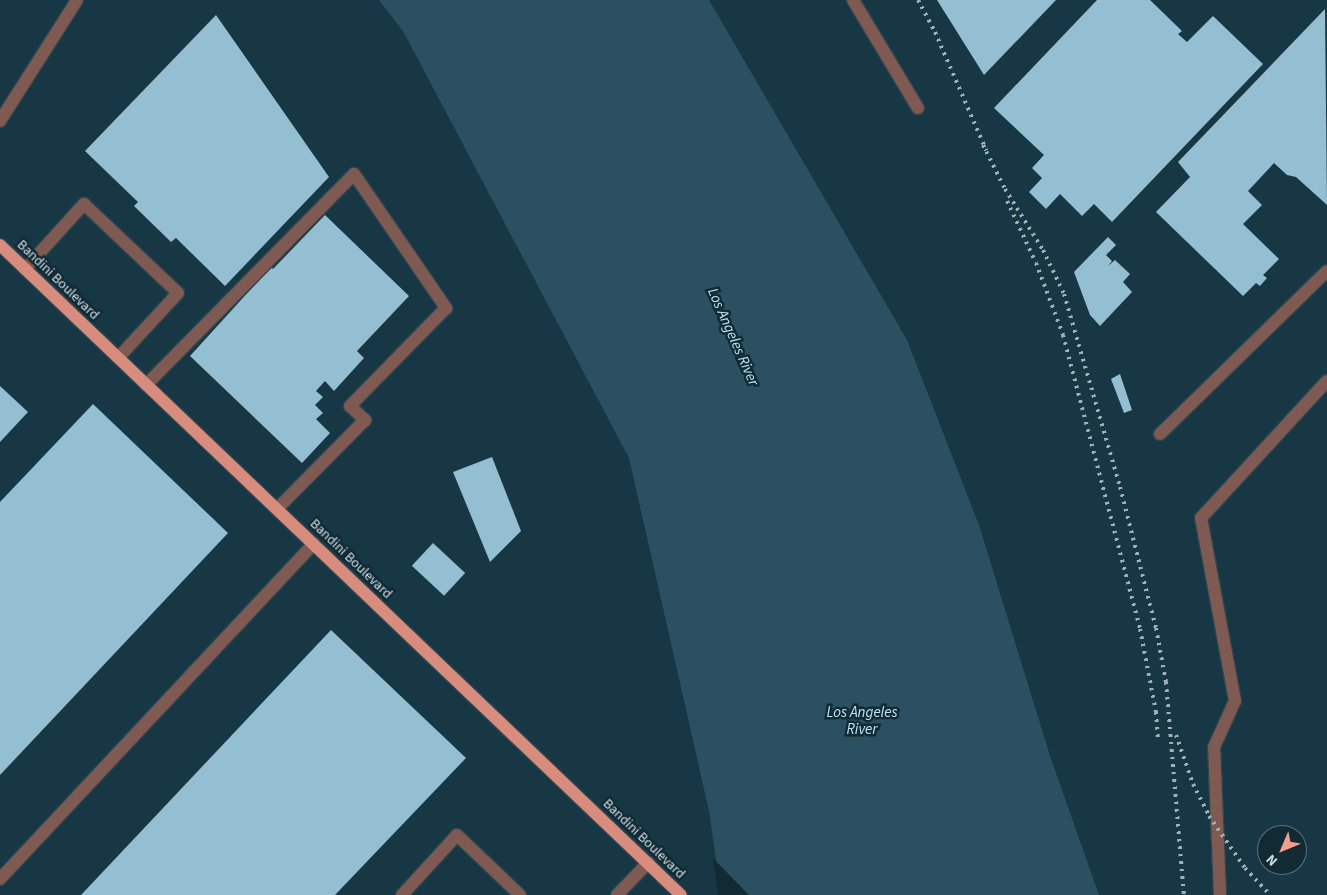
<!DOCTYPE html>
<html>
<head>
<meta charset="utf-8">
<style>
	body { margin:0 }
	#map { position:relative; width:1327px; height:895px; overflow:hidden; background:#122a34; font-family:"Source Sans 3",sans-serif }
	div>[style] { position:absolute }
	[style*='--x'] { left:calc(var(--x)*1px); top:calc(var(--y)*1px); width:calc(var(--w)*1px); rotate:calc(var(--a)*1deg) }
	.built>* { inset:0; background:#173745 }
	.water>* { inset:0; background:#2a5061 }
	.pier>* { inset:0; background:#122a34 }
	.building>* { inset:0; background:#94bed1; transform-origin:0 0 }
	.roads { filter:drop-shadow(1px 0 #304650) drop-shadow(-1px 0 #304650) drop-shadow(0 1px #304650) drop-shadow(0 -1px #304650) }
	.minor>* { height:12px; margin:-6px; padding:0 6px; transform-origin:6px; border-radius:6px; background:#7f5a53 }
	.major>* { height:12px; margin:-6px; padding:0 6px; transform-origin:6px; border-radius:6px; background:#d78c7d }
	.rail>* { height:4px; margin-top:-2px; transform-origin:0; background:repeating-linear-gradient(90deg,#a0b1b8 0 2.5px,transparent 0 7.5px) }
	span { translate:-50% -50%; white-space:nowrap; text-align:center; line-height:1.15; -webkit-text-stroke:5px #122a34; paint-order:stroke }
	.street-label { font-size:14px; color:#cedce2 }
	.water-label { font-size:15px; color:#bce5f7; font-style:italic }
	.north { position:absolute; left:1257px; top:825px; width:50px; height:50px; box-sizing:border-box; background:#122a34; border:1px solid #5d717a; border-radius:50%; rotate:225deg; font-size:14px; font-weight:700; line-height:20px; text-align:center; color:#cedce2 }
	.north::after { content:''; display:block; margin:auto; width:18px; height:22px; background:#f49d8c; clip-path:polygon(50% 0,100% 100%,50% 72%,0 100%) }
</style>
</head>
<body>
<div id="map">
	<div class="built">
		<div style="clip-path:polygon(evenodd,0 0,1327px 0,1327px 895px,0 895px,0 0,1267px 835px,1297px 835px,1297px 865px,1267px 865px,1267px 835px)"></div>
	</div>
	<div class="water">
		<div style="clip-path:polygon(379px 0,709px 0,907px 340px,979px 525px,1050px 756px,1099px 895px,721px 895px,709px 811px,629px 458px,403px 31px)"></div>
	</div>
	<div class="pier">
		<div style="clip-path:polygon(713px 858px,740px 886px,749px 895px,718px 895px)"></div>
	</div>
	<div class="building">
		<div style="clip-path:polygon(937px 0,1056px 0,984px 75px)"></div>
		<div style="clip-path:polygon(1097px 0,1150px 0,1182px 31px,1178px 34px,1187px 42px,1213px 16px,1263px 64px,1112px 222px,1094px 204px,1082px 216px,1060px 194px,1046px 209px,1029px 192px,1042px 178px,1032px 168px,1044px 155px,994px 108px)"></div>
		<div style="clip-path:polygon(1325px 9px,1327px 205px,1296px 177px,1287px 175px,1274px 163px,1248px 191px,1262px 205px,1243px 224px,1279px 259px,1263px 275px,1267px 278px,1260px 286px,1256px 283px,1243px 296px,1156px 212px,1190px 177px,1178px 162px)"></div>
		<div style="clip-path:polygon(216px 15px,329px 177px,225px 286px,176px 238px,171px 242px,134px 206px,138px 202px,85px 151px)"></div>
		<div style="clip-path:polygon(325px 215px,409px 296px,357px 351px,364px 358px,334px 391px,325px 381px,316px 391px,323px 397px,315px 405px,323px 413px,316px 419px,330px 433px,302px 463px,190px 356px,271px 267px,273px 269px)"></div>
		<div style="clip-path:polygon(1108px 237px,1116px 245px,1106px 255px,1112px 261px,1108px 266px,1115px 260px,1130px 274px,1123px 282px,1132px 292px,1100px 326px,1090px 315px,1074px 272px)"></div>
		<div style="clip-path:polygon(1120px 374px,1132px 410px,1124px 413px,1111px 379px)"></div>
		<div style="clip-path:polygon(0 386px,28px 412px,0 442px)"></div>
		<div style="clip-path:polygon(93px 404px,228px 533px,0 775px,0 502px)"></div>
		<div style="clip-path:polygon(492px 457px,521px 531px,490px 562px,453px 472px)"></div>
		<div style="left:433px;top:543px;width:44px;height:31px;rotate:43deg"></div>
		<div style="clip-path:polygon(331px 630px,466px 758px,335px 895px,81px 895px)"></div>
	</div>
	<div class="roads">
		<div class="minor">
			<div style="--x:853;--y:0;--w:126;--a:59"></div>
			<div style="--x:0;--y:121;--w:143;--a:-57.5"></div>
			<div style="--x:25;--y:269;--w:88;--a:-47.8"></div>
			<div style="--x:84;--y:204;--w:129;--a:43.4"></div>
			<div style="--x:178;--y:293;--w:88;--a:132.7"></div>
			<div style="--x:146;--y:385;--w:296;--a:-45.4"></div>
			<div style="--x:354;--y:174;--w:163;--a:55.5"></div>
			<div style="--x:446;--y:308;--w:137;--a:134.4"></div>
			<div style="--x:350;--y:406;--w:21;--a:43"></div>
			<div style="--x:365;--y:420;--w:125;--a:134.7"></div>
			<div style="--x:1160;--y:434;--w:233;--a:-44.3"></div>
			<div style="--x:0;--y:879;--w:459;--a:-46.9"></div>
			<div style="--x:402;--y:895;--w:81;--a:-47.5"></div>
			<div style="--x:457;--y:835;--w:87;--a:43.6"></div>
			<div style="--x:617;--y:895;--w:45;--a:-45.9"></div>
			<div style="--x:1220;--y:895;--w:148;--a:-92.3"></div>
			<div style="--x:1214;--y:747;--w:51;--a:-65.5"></div>
			<div style="--x:1235;--y:701;--w:186;--a:-100.5"></div>
			<div style="--x:1201;--y:518;--w:186;--a:-47.4"></div>
		</div>
		<div class="major">
			<div style="--x:0;--y:245;--w:941;--a:43.67"></div>
		</div>
	</div>
	<div class="rail">
		<div style="--x:918;--y:0;--w:36;--a:62"></div>
		<div style="--x:935;--y:32;--w:129;--a:66.6"></div>
		<div style="--x:983;--y:145;--w:49;--a:63.4"></div>
		<div style="--x:1005;--y:189;--w:72;--a:58.1"></div>
		<div style="--x:1043;--y:250;--w:49;--a:64.5"></div>
		<div style="--x:1064;--y:294;--w:201;--a:73.8"></div>
		<div style="--x:1120;--y:487;--w:146;--a:75.7"></div>
		<div style="--x:1156;--y:628;--w:55;--a:79.5"></div>
		<div style="--x:1166;--y:682;--w:214;--a:85.2"></div>
		<div style="--x:1007;--y:201;--w:68;--a:64.9"></div>
		<div style="--x:1036;--y:263;--w:77;--a:69.4"></div>
		<div style="--x:1063;--y:335;--w:304;--a:75.3"></div>
		<div style="--x:1140;--y:629;--w:85;--a:79.1"></div>
		<div style="--x:1156;--y:712;--w:26;--a:86"></div>
		<div style="--x:1176;--y:735;--w:52;--a:70.9"></div>
		<div style="--x:1193;--y:784;--w:36;--a:63"></div>
		<div style="--x:1209;--y:816;--w:63;--a:55.3"></div>
		<div style="--x:1245;--y:868;--w:37;--a:47"></div>
	</div>
	<div class="street-label">
		<span style="left:58px;top:280px;rotate:44deg">Bandini Boulevard</span>
		<span style="left:351px;top:559px;rotate:44deg">Bandini Boulevard</span>
		<span style="left:644px;top:839px;rotate:44deg">Bandini Boulevard</span>
	</div>
	<div class="water-label">
		<span style="left:733px;top:337px;rotate:66deg">Los Angeles River</span>
		<span style="left:862px;top:721px">Los Angeles<br>River</span>
	</div>
	<div class="north">N</div>
</div>
</body>
</html>
